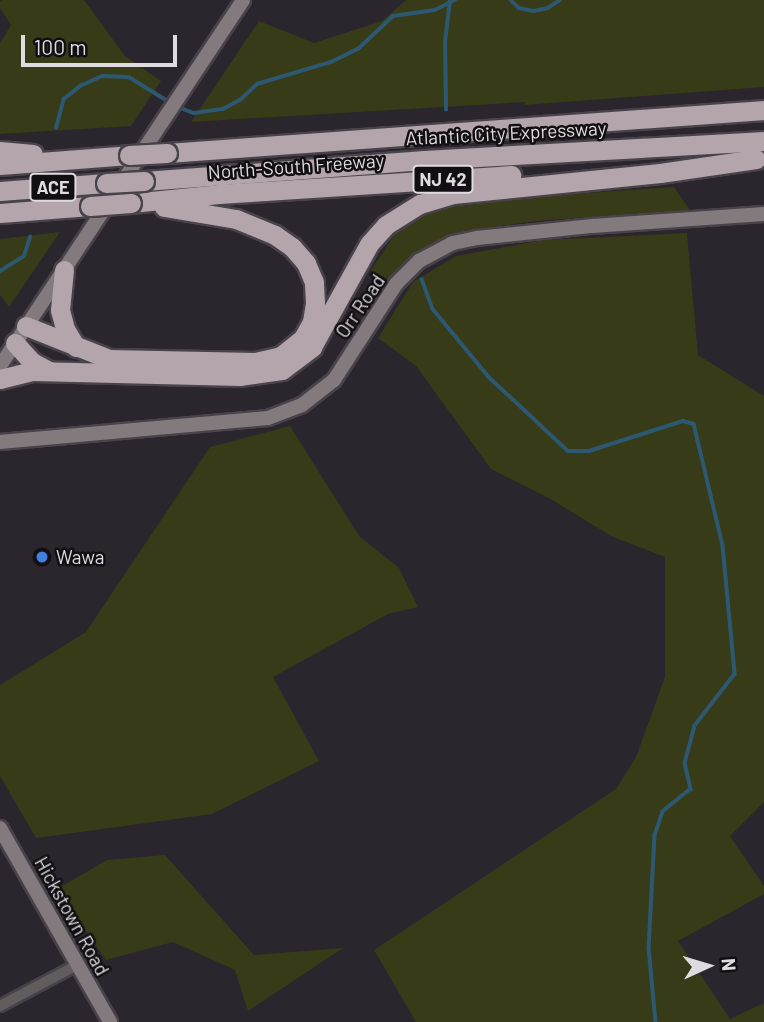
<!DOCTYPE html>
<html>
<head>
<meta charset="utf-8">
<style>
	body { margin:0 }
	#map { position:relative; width:764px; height:1022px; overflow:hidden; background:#2b252d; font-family:Barlow,sans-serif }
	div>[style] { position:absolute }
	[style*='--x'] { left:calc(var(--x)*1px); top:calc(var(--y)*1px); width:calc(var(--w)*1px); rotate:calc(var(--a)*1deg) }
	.green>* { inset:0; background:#373b17 }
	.stream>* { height:3.5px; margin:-1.75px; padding:0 1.75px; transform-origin:1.75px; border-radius:1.75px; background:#2c5871 }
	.roads { filter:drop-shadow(2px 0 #48424a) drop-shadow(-2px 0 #48424a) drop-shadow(0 2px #48424a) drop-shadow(0 -2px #48424a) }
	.street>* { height:10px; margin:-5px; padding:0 5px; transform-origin:5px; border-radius:5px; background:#625c5e }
	.secondary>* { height:14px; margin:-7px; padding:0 7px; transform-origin:7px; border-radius:7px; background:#837a7d }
	.highway>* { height:19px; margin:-9.5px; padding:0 9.5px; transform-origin:9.5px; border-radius:9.5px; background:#b3a5ab }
	.bridges { filter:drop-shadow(2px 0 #48424a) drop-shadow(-2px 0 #48424a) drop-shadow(0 2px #48424a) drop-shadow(0 -2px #48424a) }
	.highway-bridge>* { height:19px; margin:-9.5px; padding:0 9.5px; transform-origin:9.5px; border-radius:9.5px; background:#b3a5ab }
	.dots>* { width:19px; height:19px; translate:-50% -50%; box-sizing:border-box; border:4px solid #120f13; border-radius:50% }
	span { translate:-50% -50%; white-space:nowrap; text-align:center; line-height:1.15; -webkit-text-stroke:5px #120f13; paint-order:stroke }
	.shield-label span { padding:2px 5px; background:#120f13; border:2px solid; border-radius:5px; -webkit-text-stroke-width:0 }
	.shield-label { font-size:18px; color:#dfdbe1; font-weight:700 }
	.street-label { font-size:19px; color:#dfdbe1 }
	.poi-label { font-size:19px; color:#dfdbe1 }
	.left { translate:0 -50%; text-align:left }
	.north { position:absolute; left:673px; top:931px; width:70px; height:70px; -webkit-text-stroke:5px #120f13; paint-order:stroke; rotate:86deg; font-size:19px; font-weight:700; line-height:28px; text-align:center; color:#dfdbe1 }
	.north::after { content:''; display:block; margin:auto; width:24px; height:32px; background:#dfdbe1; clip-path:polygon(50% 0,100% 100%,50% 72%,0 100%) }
	.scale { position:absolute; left:21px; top:35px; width:156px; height:32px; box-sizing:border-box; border:4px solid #dfdbe1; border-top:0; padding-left:9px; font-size:21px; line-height:24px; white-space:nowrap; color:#dfdbe1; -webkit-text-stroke:5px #120f13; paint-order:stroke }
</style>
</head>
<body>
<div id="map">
	<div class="green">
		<div style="clip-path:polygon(3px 0,84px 0,125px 56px,161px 81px,131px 126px,0 134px,0 43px,11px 25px,0 8px,0 1px)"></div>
		<div style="clip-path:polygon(406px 0,764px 0,764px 87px,524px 105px,525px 102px,191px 122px,259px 21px,314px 43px,382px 21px)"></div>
		<div style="clip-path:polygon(674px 187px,690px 210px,536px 221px,465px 231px,425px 249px,387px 279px,371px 270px,394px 236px,423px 213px,455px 202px)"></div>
		<div style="clip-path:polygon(60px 232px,9px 307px,0 295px,0 239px)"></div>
		<div style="clip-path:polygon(687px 233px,698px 355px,764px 396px,764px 802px,730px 836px,764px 886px,764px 894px,678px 941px,730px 1019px,764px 1003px,764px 1022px,416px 1022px,374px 950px,616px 789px,636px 757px,665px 677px,665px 557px,611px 536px,549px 498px,491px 469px,416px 366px,378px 338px,413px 282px,456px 256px,543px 240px)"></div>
		<div style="clip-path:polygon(290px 426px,359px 536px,399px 568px,418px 607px,388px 614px,273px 677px,319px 761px,212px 814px,36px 838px,0 776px,0 685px,86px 632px,210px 447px)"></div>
		<div style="clip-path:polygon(165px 855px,254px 955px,343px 948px,248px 1011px,235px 970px,173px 942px,106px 960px,57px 889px,107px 860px)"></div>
	</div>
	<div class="stream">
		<div style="--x:511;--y:0;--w:11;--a:45"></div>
		<div style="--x:519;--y:8;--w:15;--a:11"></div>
		<div style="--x:534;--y:11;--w:14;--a:-12"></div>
		<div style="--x:548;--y:8;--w:14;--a:-34"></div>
		<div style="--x:178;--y:107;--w:17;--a:21"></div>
		<div style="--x:194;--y:113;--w:29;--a:-8"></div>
		<div style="--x:223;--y:109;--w:19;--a:-28"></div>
		<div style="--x:240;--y:100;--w:23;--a:-43"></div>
		<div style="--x:257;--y:84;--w:77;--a:-16.6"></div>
		<div style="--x:331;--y:62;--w:30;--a:-26"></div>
		<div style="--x:358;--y:49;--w:48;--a:-43.3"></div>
		<div style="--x:393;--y:16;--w:42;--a:-8.1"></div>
		<div style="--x:435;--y:10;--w:22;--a:-27"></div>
		<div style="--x:446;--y:110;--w:68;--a:-90.8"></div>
		<div style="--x:445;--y:42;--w:41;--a:-83"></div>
		<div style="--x:56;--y:128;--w:30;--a:-75"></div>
		<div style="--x:64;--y:99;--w:21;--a:-39"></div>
		<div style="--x:80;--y:86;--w:24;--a:-24"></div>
		<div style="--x:102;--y:76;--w:27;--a:2"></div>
		<div style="--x:129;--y:77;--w:49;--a:31.8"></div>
		<div style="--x:0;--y:271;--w:28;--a:-32"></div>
		<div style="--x:24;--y:256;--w:20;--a:-72"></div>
		<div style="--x:422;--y:279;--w:32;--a:70"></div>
		<div style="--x:433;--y:309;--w:88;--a:50.5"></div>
		<div style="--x:489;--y:377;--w:108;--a:43.1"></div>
		<div style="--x:568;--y:451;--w:21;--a:0"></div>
		<div style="--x:589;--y:451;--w:99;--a:-17.7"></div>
		<div style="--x:683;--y:421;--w:11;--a:15"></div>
		<div style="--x:694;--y:424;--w:125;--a:76.6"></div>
		<div style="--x:723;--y:546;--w:129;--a:84.6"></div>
		<div style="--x:735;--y:674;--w:66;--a:127.6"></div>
		<div style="--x:695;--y:726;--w:38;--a:105"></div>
		<div style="--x:685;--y:763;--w:27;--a:77"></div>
		<div style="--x:691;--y:789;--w:36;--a:141"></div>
		<div style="--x:663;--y:812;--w:24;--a:109"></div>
		<div style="--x:655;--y:835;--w:113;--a:93"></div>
		<div style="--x:649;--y:948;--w:74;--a:84.6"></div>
	</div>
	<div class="roads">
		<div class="street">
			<div style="--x:0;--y:1006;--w:87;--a:-28"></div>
		</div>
		<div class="secondary">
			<div style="--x:0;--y:366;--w:439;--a:-56.4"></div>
			<div style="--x:0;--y:442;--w:269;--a:-5.1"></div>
			<div style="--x:268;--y:418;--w:36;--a:-21"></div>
			<div style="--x:302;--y:405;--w:41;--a:-38"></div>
			<div style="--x:334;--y:380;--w:114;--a:-57.1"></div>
			<div style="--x:396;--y:284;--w:33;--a:-45"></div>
			<div style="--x:419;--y:261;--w:38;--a:-28"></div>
			<div style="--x:453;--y:243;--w:25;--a:-12"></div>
			<div style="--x:477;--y:238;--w:116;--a:-6"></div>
			<div style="--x:592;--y:226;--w:172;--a:-4"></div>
			<div style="--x:0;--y:828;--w:223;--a:60.4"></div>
		</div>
		<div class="highway">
			<div style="--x:0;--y:151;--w:33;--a:5"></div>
			<div style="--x:167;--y:153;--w:599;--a:-4.12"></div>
			<div style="--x:0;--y:165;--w:129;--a:-4.4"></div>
			<div style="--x:144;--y:181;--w:281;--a:-4.3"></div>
			<div style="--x:424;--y:160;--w:341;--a:-3.2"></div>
			<div style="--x:0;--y:191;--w:106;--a:-4.3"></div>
			<div style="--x:131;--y:203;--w:88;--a:-5.8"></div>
			<div style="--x:219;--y:194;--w:293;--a:-3.7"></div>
			<div style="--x:0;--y:213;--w:90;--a:-4.4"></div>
			<div style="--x:64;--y:270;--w:40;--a:95.7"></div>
			<div style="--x:60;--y:310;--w:20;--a:75"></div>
			<div style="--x:65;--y:329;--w:21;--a:59"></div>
			<div style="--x:26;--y:326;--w:89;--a:21.7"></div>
			<div style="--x:109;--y:359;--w:146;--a:1.2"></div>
			<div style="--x:255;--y:362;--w:27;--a:-13"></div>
			<div style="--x:281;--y:356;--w:28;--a:-39"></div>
			<div style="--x:303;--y:338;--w:18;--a:-61"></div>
			<div style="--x:312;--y:322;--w:19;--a:-81"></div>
			<div style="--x:315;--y:303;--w:21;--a:-93"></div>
			<div style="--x:314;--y:282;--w:21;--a:-113"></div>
			<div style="--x:306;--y:263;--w:21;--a:-131"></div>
			<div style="--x:292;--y:247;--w:21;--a:-145"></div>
			<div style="--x:275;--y:235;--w:42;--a:-157.7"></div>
			<div style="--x:236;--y:219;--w:73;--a:-170.5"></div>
			<div style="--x:15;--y:343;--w:25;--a:48"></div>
			<div style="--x:32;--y:362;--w:19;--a:28"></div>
			<div style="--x:0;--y:379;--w:34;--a:-14"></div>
			<div style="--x:33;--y:371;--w:206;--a:1.4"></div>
			<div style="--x:239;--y:376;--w:43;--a:-7.9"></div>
			<div style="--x:282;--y:370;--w:38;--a:-37"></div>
			<div style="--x:312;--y:347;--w:118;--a:-61"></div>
			<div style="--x:369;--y:244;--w:25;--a:-48"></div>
			<div style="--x:386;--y:225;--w:40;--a:-32"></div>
			<div style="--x:420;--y:204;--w:34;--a:-17"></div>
			<div style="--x:453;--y:194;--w:208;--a:-5.8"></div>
			<div style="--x:660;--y:173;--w:97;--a:-8.3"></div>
		</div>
	</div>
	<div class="bridges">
		<div class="highway-bridge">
			<div style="--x:129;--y:155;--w:38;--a:-3"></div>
			<div style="--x:106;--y:183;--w:38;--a:-3"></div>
			<div style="--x:90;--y:206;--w:41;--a:-4.2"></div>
		</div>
	</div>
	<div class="dots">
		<div style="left:42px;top:557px;background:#3f7fe0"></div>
	</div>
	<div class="shield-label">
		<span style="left:443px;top:179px">NJ 42</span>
		<span style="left:53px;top:187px">ACE</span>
	</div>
	<div class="street-label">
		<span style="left:506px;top:133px;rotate:-3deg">Atlantic City Expressway</span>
		<span style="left:296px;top:166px;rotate:-4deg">North-South Freeway</span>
		<span style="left:360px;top:306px;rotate:-56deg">Orr Road</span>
		<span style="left:72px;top:916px;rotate:61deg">Hickstown Road</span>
	</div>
	<div class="poi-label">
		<span class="left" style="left:56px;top:557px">Wawa</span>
	</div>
	<div class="north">N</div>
	<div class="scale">100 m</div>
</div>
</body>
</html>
